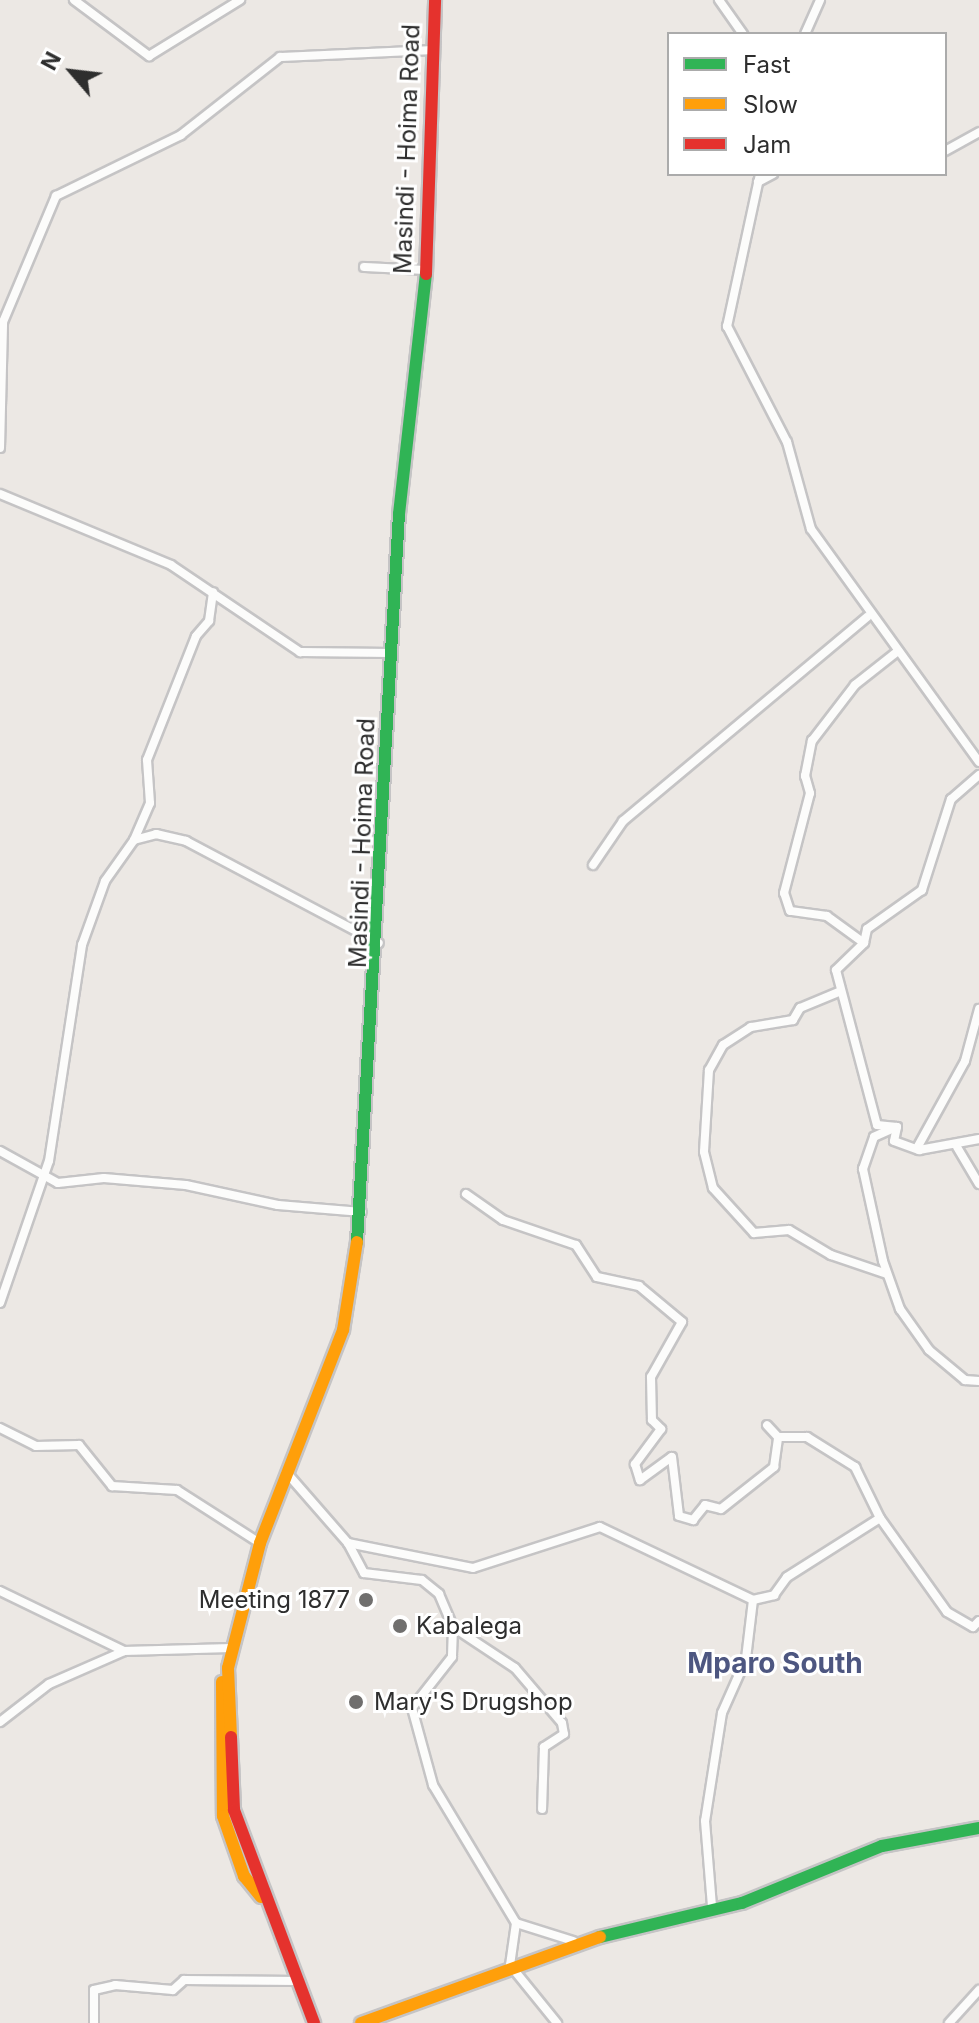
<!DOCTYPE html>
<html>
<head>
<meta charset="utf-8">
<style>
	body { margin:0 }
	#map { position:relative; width:979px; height:2023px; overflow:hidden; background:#ece8e4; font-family:Inter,sans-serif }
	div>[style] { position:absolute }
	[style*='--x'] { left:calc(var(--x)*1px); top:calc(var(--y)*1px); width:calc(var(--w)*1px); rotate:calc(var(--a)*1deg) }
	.roads { filter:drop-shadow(2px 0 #c5c4c5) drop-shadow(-2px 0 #c5c4c5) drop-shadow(0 2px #c5c4c5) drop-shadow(0 -2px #c5c4c5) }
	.street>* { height:8px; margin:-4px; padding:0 4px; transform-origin:4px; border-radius:4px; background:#fcfcfb }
	.fast>* { height:12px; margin:-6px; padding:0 6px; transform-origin:6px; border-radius:6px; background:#30b455 }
	.slow>* { height:12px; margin:-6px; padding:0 6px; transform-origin:6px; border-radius:6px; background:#ff9f0a }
	.jam>* { height:12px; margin:-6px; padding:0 6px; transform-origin:6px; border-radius:6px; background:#e5322d }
	.dots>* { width:22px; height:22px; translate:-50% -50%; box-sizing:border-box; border:4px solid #fff; border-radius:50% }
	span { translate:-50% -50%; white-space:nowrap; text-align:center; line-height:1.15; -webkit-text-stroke:6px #fff; paint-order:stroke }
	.street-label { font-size:24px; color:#2e2e2e }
	.poi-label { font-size:24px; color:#2e2e2e }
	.right { translate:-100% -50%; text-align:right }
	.left { translate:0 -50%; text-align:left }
	.quarter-label { font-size:28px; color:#4d5680; font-weight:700 }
	.legend { position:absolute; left:667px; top:32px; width:280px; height:144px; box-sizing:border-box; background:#fff; border:2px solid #ababab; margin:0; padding:10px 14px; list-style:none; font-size:24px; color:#2e2e2e }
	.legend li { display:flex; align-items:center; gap:16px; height:40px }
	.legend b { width:40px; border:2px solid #ababab }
	.north { position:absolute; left:32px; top:32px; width:80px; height:80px; -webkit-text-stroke:6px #fff; paint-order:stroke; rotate:298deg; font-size:22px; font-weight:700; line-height:32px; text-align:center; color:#2e2e2e }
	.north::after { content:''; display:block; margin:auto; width:28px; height:36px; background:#2e2e2e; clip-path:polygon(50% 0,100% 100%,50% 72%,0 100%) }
</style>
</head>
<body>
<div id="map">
	<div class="roads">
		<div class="street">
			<div style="--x:74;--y:0;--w:94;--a:36.7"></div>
			<div style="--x:149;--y:56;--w:107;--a:-31.6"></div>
			<div style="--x:719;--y:0;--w:42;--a:54.8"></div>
			<div style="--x:805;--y:34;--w:37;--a:-66"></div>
			<div style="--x:945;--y:151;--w:39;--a:-29"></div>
			<div style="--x:760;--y:174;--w:156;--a:102.2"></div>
			<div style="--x:727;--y:326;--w:131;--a:62.7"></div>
			<div style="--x:787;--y:442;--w:90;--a:74.6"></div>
			<div style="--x:811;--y:529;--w:287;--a:54.2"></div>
			<div style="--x:758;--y:182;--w:17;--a:-28"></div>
			<div style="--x:364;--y:267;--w:62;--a:2.8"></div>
			<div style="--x:0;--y:448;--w:126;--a:-88.6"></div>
			<div style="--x:3;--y:322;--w:137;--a:-67.2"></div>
			<div style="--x:56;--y:196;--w:139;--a:-26"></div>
			<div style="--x:181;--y:135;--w:126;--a:-38.2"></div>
			<div style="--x:280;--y:57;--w:155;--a:-2.6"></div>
			<div style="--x:0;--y:494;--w:185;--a:22.5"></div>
			<div style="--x:171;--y:565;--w:156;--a:34"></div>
			<div style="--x:300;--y:652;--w:91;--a:0.6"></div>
			<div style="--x:979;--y:775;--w:37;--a:139"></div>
			<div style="--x:951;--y:799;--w:96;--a:107.7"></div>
			<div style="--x:922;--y:890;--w:67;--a:144.7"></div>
			<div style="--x:867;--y:929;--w:14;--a:102"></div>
			<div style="--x:864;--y:943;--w:39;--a:136"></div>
			<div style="--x:836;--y:970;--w:160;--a:75.2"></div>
			<div style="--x:877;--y:1125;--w:20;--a:6"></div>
			<div style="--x:897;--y:1127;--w:14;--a:102"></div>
			<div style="--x:894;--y:1141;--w:27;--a:20"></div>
			<div style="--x:919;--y:1150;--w:61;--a:-10.4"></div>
			<div style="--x:134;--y:840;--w:40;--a:-66.6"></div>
			<div style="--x:150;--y:803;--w:43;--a:-94"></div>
			<div style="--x:147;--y:760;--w:133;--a:-68.4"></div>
			<div style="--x:196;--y:636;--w:20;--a:-49"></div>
			<div style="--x:209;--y:621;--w:29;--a:-82"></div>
			<div style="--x:593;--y:865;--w:53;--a:-55.7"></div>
			<div style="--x:623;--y:821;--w:319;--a:-39.9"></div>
			<div style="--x:864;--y:943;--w:46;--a:-143.9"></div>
			<div style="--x:827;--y:916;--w:37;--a:-172"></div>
			<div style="--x:790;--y:911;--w:19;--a:-108"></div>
			<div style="--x:784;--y:893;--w:103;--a:-75.4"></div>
			<div style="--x:810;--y:793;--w:18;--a:-106"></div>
			<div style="--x:805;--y:776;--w:36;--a:-79"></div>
			<div style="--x:812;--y:741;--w:71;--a:-52.5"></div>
			<div style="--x:855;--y:685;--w:55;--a:-38.3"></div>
			<div style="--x:841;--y:991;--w:44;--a:157.5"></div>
			<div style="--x:800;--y:1008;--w:14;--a:120"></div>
			<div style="--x:793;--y:1020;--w:43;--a:170.5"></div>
			<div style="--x:751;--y:1027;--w:33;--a:147"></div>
			<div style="--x:723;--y:1045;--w:29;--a:119"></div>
			<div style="--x:709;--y:1070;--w:82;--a:93.5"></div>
			<div style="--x:704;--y:1152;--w:37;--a:76"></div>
			<div style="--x:713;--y:1188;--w:61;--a:47.7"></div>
			<div style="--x:754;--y:1233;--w:35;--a:-5"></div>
			<div style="--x:789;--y:1230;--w:49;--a:30.8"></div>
			<div style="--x:831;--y:1255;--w:59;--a:18.7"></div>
			<div style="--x:896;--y:1127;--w:24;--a:156"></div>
			<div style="--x:874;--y:1137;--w:34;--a:109"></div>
			<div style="--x:863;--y:1169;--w:94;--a:77.7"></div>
			<div style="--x:883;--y:1261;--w:51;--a:70.5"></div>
			<div style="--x:900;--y:1309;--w:50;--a:54.7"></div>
			<div style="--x:929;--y:1350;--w:47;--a:39.8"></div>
			<div style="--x:965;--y:1380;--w:14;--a:4"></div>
			<div style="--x:957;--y:1147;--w:43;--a:59.3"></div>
			<div style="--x:917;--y:1148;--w:99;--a:-61.1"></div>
			<div style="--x:965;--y:1061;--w:54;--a:-74.9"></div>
			<div style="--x:0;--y:1151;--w:66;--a:28.9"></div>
			<div style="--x:58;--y:1183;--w:46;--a:-6.2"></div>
			<div style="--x:104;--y:1178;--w:82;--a:4.9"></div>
			<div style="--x:186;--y:1185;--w:94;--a:12.3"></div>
			<div style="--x:278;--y:1205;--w:84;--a:4.8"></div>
			<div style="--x:466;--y:1194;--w:45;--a:35.1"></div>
			<div style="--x:503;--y:1220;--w:77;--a:18.9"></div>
			<div style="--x:576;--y:1245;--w:38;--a:57"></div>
			<div style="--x:597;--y:1277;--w:43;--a:12.1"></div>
			<div style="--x:639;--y:1286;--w:56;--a:39.9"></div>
			<div style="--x:682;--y:1322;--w:63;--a:119.4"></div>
			<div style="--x:651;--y:1377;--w:43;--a:88.7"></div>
			<div style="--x:652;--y:1420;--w:13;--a:45"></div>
			<div style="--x:661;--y:1429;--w:44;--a:126.6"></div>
			<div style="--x:635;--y:1464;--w:17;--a:73"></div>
			<div style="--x:640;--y:1480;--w:39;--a:-36"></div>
			<div style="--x:672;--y:1457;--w:59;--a:83.2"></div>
			<div style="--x:679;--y:1516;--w:15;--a:16"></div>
			<div style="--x:693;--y:1520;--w:19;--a:-51"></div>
			<div style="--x:705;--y:1505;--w:16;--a:14"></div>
			<div style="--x:721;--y:1509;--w:68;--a:-38.4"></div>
			<div style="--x:774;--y:1467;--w:30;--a:-82"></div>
			<div style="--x:778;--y:1437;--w:16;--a:-133"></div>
			<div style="--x:0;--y:1303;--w:150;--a:-71"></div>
			<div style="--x:49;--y:1161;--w:219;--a:-81.3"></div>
			<div style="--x:82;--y:945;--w:68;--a:-70.2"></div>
			<div style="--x:105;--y:881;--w:50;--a:-54.7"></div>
			<div style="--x:134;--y:840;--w:23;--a:-15"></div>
			<div style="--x:156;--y:834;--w:31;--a:13"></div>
			<div style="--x:186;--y:841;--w:218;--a:27.9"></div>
			<div style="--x:0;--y:1428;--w:40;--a:26.6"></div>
			<div style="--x:36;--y:1446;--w:43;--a:-1.3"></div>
			<div style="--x:79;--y:1445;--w:53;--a:51.2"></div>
			<div style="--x:112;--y:1486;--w:65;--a:3.5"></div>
			<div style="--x:177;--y:1490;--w:98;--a:32.6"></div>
			<div style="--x:778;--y:1437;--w:29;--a:0"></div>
			<div style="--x:807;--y:1437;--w:57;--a:32"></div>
			<div style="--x:855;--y:1467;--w:57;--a:63.9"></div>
			<div style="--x:286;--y:1472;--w:94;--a:48.9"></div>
			<div style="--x:348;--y:1543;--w:34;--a:62"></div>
			<div style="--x:364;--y:1573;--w:58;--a:6.9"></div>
			<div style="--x:422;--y:1580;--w:22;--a:39"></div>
			<div style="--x:439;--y:1594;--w:36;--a:67"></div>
			<div style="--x:453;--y:1627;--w:30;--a:92"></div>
			<div style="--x:452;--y:1657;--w:65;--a:128.1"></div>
			<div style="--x:412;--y:1708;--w:80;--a:74.7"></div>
			<div style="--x:433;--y:1785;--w:161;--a:59"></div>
			<div style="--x:516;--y:1923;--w:60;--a:17.5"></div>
			<div style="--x:348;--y:1543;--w:127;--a:11.3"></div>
			<div style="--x:473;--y:1568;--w:133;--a:-17.9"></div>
			<div style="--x:600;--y:1527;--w:170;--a:25.5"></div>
			<div style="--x:753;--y:1600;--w:59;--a:96.8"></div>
			<div style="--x:746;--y:1659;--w:59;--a:114"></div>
			<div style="--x:722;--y:1713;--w:109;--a:98.9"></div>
			<div style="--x:705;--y:1821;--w:85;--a:85.3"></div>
			<div style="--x:0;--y:1591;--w:138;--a:25.8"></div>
			<div style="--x:124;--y:1651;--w:107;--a:-1.6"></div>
			<div style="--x:753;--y:1600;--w:22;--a:-13"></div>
			<div style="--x:774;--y:1595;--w:22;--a:-54"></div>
			<div style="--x:787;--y:1577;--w:110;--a:-32.4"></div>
			<div style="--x:880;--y:1518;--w:115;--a:54.5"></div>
			<div style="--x:947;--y:1612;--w:30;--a:30"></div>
			<div style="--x:973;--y:1627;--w:8;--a:-45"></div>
			<div style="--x:453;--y:1627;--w:74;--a:33.5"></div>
			<div style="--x:515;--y:1668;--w:72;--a:49.5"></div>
			<div style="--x:562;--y:1723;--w:11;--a:80"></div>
			<div style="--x:564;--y:1734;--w:24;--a:147"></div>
			<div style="--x:544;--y:1747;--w:62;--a:91.8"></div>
			<div style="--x:0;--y:1722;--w:62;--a:-37.8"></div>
			<div style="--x:49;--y:1684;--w:82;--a:-23.7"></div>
			<div style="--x:516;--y:1923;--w:42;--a:98.1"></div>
			<div style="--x:510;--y:1965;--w:75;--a:51"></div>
			<div style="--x:94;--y:2023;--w:33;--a:-90"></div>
			<div style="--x:94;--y:1990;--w:22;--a:-13"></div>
			<div style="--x:115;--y:1985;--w:58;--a:4.9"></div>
			<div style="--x:173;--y:1990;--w:15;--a:-42"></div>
			<div style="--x:184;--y:1980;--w:114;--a:0.5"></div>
			<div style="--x:949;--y:2023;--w:45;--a:-47.7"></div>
		</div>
		<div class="fast">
			<div style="--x:357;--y:1242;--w:729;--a:-86.7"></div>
			<div style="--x:399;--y:514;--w:242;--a:-83.6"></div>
			<div style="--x:600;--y:1937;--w:146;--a:-13.5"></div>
			<div style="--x:742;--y:1903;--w:151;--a:-22.2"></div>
			<div style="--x:882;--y:1846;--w:99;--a:-10.5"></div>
		</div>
		<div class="slow">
			<div style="--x:222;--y:1682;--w:134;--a:89.6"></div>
			<div style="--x:223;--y:1816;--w:64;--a:70.7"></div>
			<div style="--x:244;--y:1876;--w:27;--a:51"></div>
			<div style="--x:231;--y:1737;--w:69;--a:-92.5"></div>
			<div style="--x:228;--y:1668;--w:129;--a:-75.6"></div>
			<div style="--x:260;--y:1543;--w:229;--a:-68.7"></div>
			<div style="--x:343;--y:1330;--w:89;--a:-81"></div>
			<div style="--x:361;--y:2023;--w:254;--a:-19.8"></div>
		</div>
		<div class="jam">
			<div style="--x:426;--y:274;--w:274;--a:-88.1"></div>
			<div style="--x:231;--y:1737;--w:73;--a:87.6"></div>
			<div style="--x:234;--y:1810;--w:228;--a:69.4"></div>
		</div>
	</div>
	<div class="dots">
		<div style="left:366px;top:1600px;background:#706f6e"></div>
		<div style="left:400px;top:1626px;background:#706f6e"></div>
		<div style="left:356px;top:1702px;background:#706f6e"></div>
	</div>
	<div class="street-label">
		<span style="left:407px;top:149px;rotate:-88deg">Masindi - Hoima Road</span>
		<span style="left:362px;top:843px;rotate:-88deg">Masindi - Hoima Road</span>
	</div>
	<div class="poi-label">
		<span class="right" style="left:350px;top:1600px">Meeting 1877</span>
		<span class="left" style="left:416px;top:1626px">Kabalega</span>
		<span class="left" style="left:374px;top:1702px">Mary'S Drugshop</span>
	</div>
	<div class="quarter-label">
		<span style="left:775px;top:1663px">Mparo South</span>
	</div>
	<ul class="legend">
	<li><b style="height:10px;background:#30b455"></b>Fast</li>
	<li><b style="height:10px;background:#ff9f0a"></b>Slow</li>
	<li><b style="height:10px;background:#e5322d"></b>Jam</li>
	</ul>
	<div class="north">N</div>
</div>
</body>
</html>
